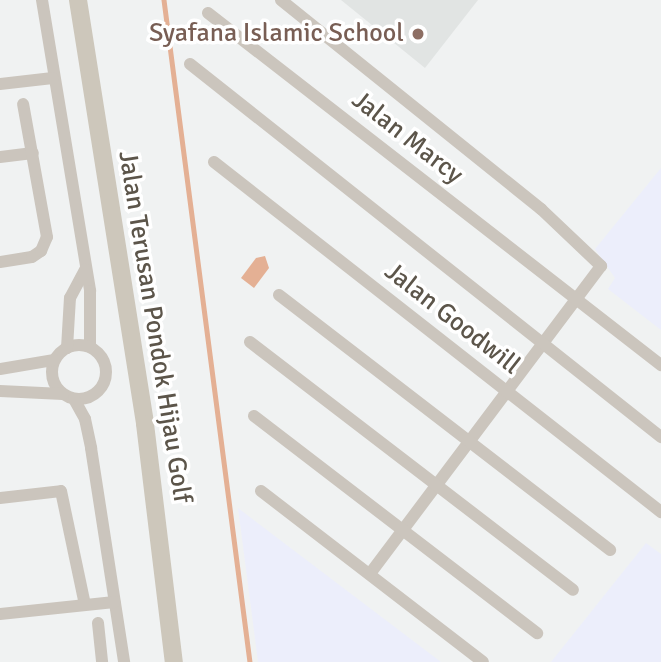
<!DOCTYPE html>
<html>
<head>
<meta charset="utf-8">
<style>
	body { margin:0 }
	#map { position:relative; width:661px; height:662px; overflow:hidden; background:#f0f2f2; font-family:Signika,sans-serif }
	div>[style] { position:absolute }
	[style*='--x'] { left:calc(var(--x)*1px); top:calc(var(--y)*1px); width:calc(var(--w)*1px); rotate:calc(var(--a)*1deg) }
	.commercial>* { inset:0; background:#eceefb }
	.education>* { inset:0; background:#e1e4e3 }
	.water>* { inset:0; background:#e4b094 }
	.stream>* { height:4.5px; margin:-2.25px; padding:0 2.25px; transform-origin:2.25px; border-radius:2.25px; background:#e4b094 }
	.street>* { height:12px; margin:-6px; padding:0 6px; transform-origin:6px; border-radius:6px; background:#cbc5bd }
	.street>.ring { margin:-6px; padding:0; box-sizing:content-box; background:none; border:12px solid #cbc5bd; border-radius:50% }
	.secondary>* { height:18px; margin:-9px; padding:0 9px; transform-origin:9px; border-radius:9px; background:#cdc7bb }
	.dots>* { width:19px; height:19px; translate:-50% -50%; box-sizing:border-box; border:4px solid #fff; border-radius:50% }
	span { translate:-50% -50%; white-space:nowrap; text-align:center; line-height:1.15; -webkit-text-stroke:7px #fff; paint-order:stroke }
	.education-label { font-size:26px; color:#785e54 }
	.right { translate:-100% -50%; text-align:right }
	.street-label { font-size:26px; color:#5c554a }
</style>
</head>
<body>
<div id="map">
	<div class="commercial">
		<div style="clip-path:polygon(661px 168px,661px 330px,608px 289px,615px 278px,595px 249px)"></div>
		<div style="clip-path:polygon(238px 508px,441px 662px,258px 662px)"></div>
		<div style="clip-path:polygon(646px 543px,661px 554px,661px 662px,551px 662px)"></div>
	</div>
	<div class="education">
		<div style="clip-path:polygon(341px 0,478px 0,425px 68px)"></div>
	</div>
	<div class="water">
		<div style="clip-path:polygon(265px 256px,269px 268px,254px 288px,241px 278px,256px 258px)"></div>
	</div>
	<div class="stream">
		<div style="--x:164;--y:0;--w:668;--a:82.6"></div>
	</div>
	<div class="street">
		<div style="--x:42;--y:0;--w:295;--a:80.6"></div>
		<div style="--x:90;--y:291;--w:56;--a:90"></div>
		<div style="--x:281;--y:0;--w:334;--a:38.8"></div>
		<div style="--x:541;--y:209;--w:83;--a:43.5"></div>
		<div style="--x:601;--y:266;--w:385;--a:126.9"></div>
		<div style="--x:208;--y:13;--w:574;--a:37.85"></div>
		<div style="--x:190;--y:64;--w:601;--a:38.38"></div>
		<div style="--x:0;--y:84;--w:53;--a:-6.5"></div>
		<div style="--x:0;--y:157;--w:33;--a:-7"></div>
		<div style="--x:214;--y:162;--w:568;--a:38.06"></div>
		<div style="--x:0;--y:262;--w:32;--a:-9"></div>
		<div style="--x:32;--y:257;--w:11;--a:-34"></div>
		<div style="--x:41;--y:251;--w:15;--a:-67"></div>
		<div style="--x:47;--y:237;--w:135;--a:-100.2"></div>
		<div style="--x:279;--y:295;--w:418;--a:37.6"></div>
		<div style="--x:250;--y:342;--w:407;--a:37.5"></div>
		<div class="ring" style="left:52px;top:345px;width:42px;height:42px"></div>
		<div style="--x:67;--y:348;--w:50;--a:-86.6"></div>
		<div style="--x:70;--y:298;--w:32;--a:-62"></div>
		<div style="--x:0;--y:369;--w:55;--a:-9.5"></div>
		<div style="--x:0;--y:391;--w:63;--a:2.7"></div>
		<div style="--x:74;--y:399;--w:23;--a:61"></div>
		<div style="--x:85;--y:419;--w:30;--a:78"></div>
		<div style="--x:91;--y:448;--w:217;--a:81.2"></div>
		<div style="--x:254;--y:416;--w:357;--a:37.5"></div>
		<div style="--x:261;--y:491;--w:280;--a:37.6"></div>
		<div style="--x:0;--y:498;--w:61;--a:-6.5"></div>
		<div style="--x:61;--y:491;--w:116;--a:78.1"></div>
		<div style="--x:0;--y:614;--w:115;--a:-6"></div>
		<div style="--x:98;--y:623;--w:39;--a:84"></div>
	</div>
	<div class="secondary">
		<div style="--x:78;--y:0;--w:429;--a:81"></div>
		<div style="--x:145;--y:424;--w:240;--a:83.1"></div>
	</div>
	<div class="dots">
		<div style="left:418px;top:34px;background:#8d6e63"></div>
	</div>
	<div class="education-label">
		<span class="right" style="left:404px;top:34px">Syafana Islamic School</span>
	</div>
	<div class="street-label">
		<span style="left:407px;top:138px;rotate:38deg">Jalan Marcy</span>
		<span style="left:452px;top:319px;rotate:38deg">Jalan Goodwill</span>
		<span style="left:154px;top:327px;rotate:81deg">Jalan Terusan Pondok Hijau Golf</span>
	</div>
</div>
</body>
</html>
